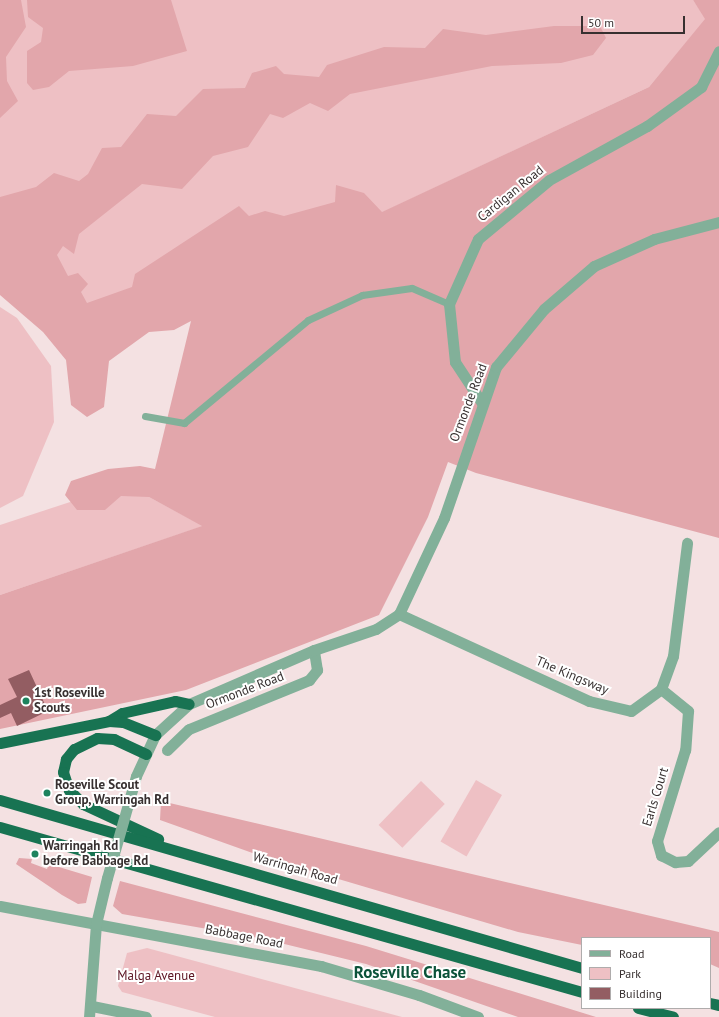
<!DOCTYPE html>
<html>
<head>
<meta charset="utf-8">
<style>
	body { margin:0 }
	#map { position:relative; width:719px; height:1017px; overflow:hidden; background:#f4e1e2; font-family:"PT Sans",sans-serif }
	div>[style] { position:absolute }
	[style*='--x'] { left:calc(var(--x)*1px); top:calc(var(--y)*1px); width:calc(var(--w)*1px); rotate:calc(var(--a)*1deg) }
	.green>* { inset:0; background:#eec0c4; transform-origin:0 0 }
	.forest>* { inset:0; background:#e2a6ab }
	.building>* { inset:0; background:#935d62 }
	.service>* { height:7px; margin:-3.5px; padding:0 3.5px; transform-origin:3.5px; border-radius:3.5px; background:#82b099 }
	.minor>* { height:11px; margin:-5.5px; padding:0 5.5px; transform-origin:5.5px; border-radius:5.5px; background:#82b099 }
	.trunk>* { height:11px; margin:-5.5px; padding:0 5.5px; transform-origin:5.5px; border-radius:5.5px; background:#187352 }
	.minor-bridge>* { height:11px; margin:-5.5px; padding:0 5.5px; transform-origin:5.5px; border-radius:5.5px; background:#82b099 }
	.dots>* { width:11px; height:11px; translate:-50% -50%; box-sizing:border-box; border:2px solid #fff; border-radius:50% }
	span { translate:-50% -50%; white-space:nowrap; text-align:center; line-height:1.15; -webkit-text-stroke:4px #fff; paint-order:stroke }
	.street-label { font-size:13px; color:#373030 }
	.poi-label { font-size:13px; color:#373030; font-weight:700 }
	.left { translate:0 -50%; text-align:left }
	.park-label { font-size:13px; color:#5c1523 }
	.district-label { font-size:17px; color:#0c533a; font-weight:700 }
	.legend { position:absolute; left:581px; top:937px; width:130px; height:72px; box-sizing:border-box; background:#fff; border:1px solid #afacac; margin:0; padding:5px 7px; list-style:none; font-size:12px; color:#373030 }
	.legend li { display:flex; align-items:center; gap:8px; height:20px }
	.legend b { width:20px; border:1px solid #afacac }
	.scale { position:absolute; left:581px; top:16px; width:104px; height:18px; box-sizing:border-box; border:2px solid #373030; border-top:0; padding-left:5px; font-size:12px; line-height:14px; white-space:nowrap; color:#373030; -webkit-text-stroke:3px #fff; paint-order:stroke }
</style>
</head>
<body>
<div id="map">
	<div class="green">
		<div style="clip-path:polygon(0 0,693px 0,706px 19px,649px 87px,381px 213px,192px 320px,120px 321px,0 277px)"></div>
		<div style="clip-path:polygon(0 307px,17px 318px,51px 366px,54px 422px,23px 496px,0 508px)"></div>
		<div style="clip-path:polygon(125px 484px,203px 526px,0 595px,0 525px)"></div>
		<div style="left:476px;top:780px;width:30px;height:71px;rotate:30deg"></div>
		<div style="left:421px;top:781px;width:33px;height:61px;rotate:44deg"></div>
		<div style="clip-path:polygon(147px 948px,402px 1017px,215px 1017px,122px 992px,118px 986px,127px 953px)"></div>
	</div>
	<div class="forest">
		<div style="clip-path:polygon(0 0,21px 0,26px 27px,6px 57px,7px 81px,18px 101px,0 118px)"></div>
		<div style="clip-path:polygon(27px 0,171px 0,187px 51px,133px 66px,69px 71px,49px 87px,33px 90px,27px 83px,27px 51px,41px 42px,43px 28px,28px 17px)"></div>
		<div style="clip-path:polygon(693px 0,719px 0,719px 538px,476px 473px,448px 462px,428px 517px,379px 615px,186px 690px,0 729px,0 595px,202px 526px,149px 497px,121px 496px,105px 510px,77px 510px,65px 495px,71px 481px,108px 469px,140px 466px,155px 469px,191px 321px,174px 330px,149px 332px,109px 361px,104px 407px,87px 417px,71px 405px,66px 360px,43px 332px,0 295px,0 197px,36px 187px,54px 173px,79px 181px,88px 174px,102px 148px,121px 147px,147px 114px,176px 116px,203px 89px,245px 88px,252px 73px,276px 66px,284px 74px,319px 77px,327px 65px,384px 47px,425px 48px,443px 29px,486px 35px,554px 26px,600px 26px,606px 38px,593px 55px,561px 63px,492px 66px,350px 94px,328px 111px,310px 103px,283px 118px,270px 114px,248px 147px,213px 156px,182px 189px,142px 184px,79px 234px,74px 254px,63px 246px,57px 255px,68px 276px,78px 273px,88px 284px,81px 292px,87px 303px,132px 287px,135px 274px,239px 206px,249px 216px,265px 211px,284px 216px,335px 202px,336px 185px,364px 193px,382px 212px,649px 87px,705px 19px)"></div>
		<div style="clip-path:polygon(161px 801px,719px 932px,719px 968px,710px 964px,710px 938px,582px 938px,582px 945px,518px 932px,264px 857px,160px 820px)"></div>
		<div style="clip-path:polygon(19px 858px,32px 859px,31px 863px,47px 869px,49px 864px,92px 877px,86px 903px,78px 904px,62px 895px,16px 864px)"></div>
		<div style="clip-path:polygon(120px 881px,366px 946px,596px 1017px,518px 1017px,366px 964px,264px 939px,122px 914px,113px 906px)"></div>
	</div>
	<div class="building">
		<div style="clip-path:polygon(29px 670px,48px 711px,17px 726px,11px 713px,0 718px,0 705px,17px 697px,8px 679px)"></div>
	</div>
	<div class="service">
		<div style="--x:145;--y:416;--w:40;--a:10"></div>
		<div style="--x:184;--y:423;--w:161;--a:-39.7"></div>
		<div style="--x:308;--y:320;--w:60;--a:-24.8"></div>
		<div style="--x:362;--y:295;--w:50;--a:-8"></div>
		<div style="--x:412;--y:288;--w:40;--a:23.4"></div>
	</div>
	<div class="minor">
		<div style="--x:482;--y:403;--w:49;--a:-123.4"></div>
		<div style="--x:455;--y:362;--w:58;--a:-95.9"></div>
		<div style="--x:449;--y:304;--w:71;--a:-66"></div>
		<div style="--x:478;--y:239;--w:92;--a:-39.7"></div>
		<div style="--x:549;--y:180;--w:112;--a:-28.9"></div>
		<div style="--x:647;--y:126;--w:67;--a:-35.8"></div>
		<div style="--x:701;--y:87;--w:40;--a:-63.4"></div>
		<div style="--x:399;--y:614;--w:209;--a:24.6"></div>
		<div style="--x:589;--y:701;--w:43;--a:13.4"></div>
		<div style="--x:631;--y:711;--w:37;--a:-36"></div>
		<div style="--x:661;--y:689;--w:35;--a:-70"></div>
		<div style="--x:673;--y:656;--w:114;--a:-82.9"></div>
		<div style="--x:661;--y:689;--w:35;--a:39"></div>
		<div style="--x:688;--y:711;--w:39;--a:94"></div>
		<div style="--x:685;--y:750;--w:95;--a:107.1"></div>
		<div style="--x:657;--y:841;--w:15;--a:74"></div>
		<div style="--x:661;--y:855;--w:16;--a:27"></div>
		<div style="--x:675;--y:862;--w:13;--a:-4"></div>
		<div style="--x:688;--y:861;--w:42;--a:-43.1"></div>
		<div style="--x:167;--y:750;--w:30;--a:-44"></div>
		<div style="--x:189;--y:729;--w:130;--a:-22.2"></div>
		<div style="--x:309;--y:680;--w:13;--a:-51"></div>
		<div style="--x:317;--y:670;--w:20;--a:-99"></div>
		<div style="--x:136;--y:776;--w:45;--a:-65.1"></div>
		<div style="--x:155;--y:735;--w:46;--a:-42.4"></div>
		<div style="--x:189;--y:704;--w:136;--a:-23.4"></div>
		<div style="--x:314;--y:650;--w:65;--a:-18.7"></div>
		<div style="--x:376;--y:629;--w:27;--a:-33"></div>
		<div style="--x:399;--y:614;--w:106;--a:-64.9"></div>
		<div style="--x:444;--y:518;--w:160;--a:-71"></div>
		<div style="--x:496;--y:367;--w:75;--a:-50.4"></div>
		<div style="--x:544;--y:309;--w:66;--a:-40.7"></div>
		<div style="--x:594;--y:266;--w:66;--a:-24.2"></div>
		<div style="--x:654;--y:239;--w:67;--a:-14.7"></div>
		<div style="--x:0;--y:906;--w:327;--a:10.6"></div>
		<div style="--x:321;--y:966;--w:102;--a:16.5"></div>
		<div style="--x:419;--y:995;--w:63;--a:20.4"></div>
		<div style="--x:92;--y:1006;--w:55;--a:11.5"></div>
		<div style="--x:89;--y:1017;--w:93;--a:-85.7"></div>
		<div style="--x:96;--y:924;--w:47;--a:-76.6"></div>
	</div>
	<div class="trunk">
		<div style="--x:109;--y:721;--w:15;--a:-32"></div>
		<div style="--x:122;--y:713;--w:54;--a:-12.8"></div>
		<div style="--x:175;--y:701;--w:14;--a:12"></div>
		<div style="--x:0;--y:743;--w:111;--a:-11.4"></div>
		<div style="--x:109;--y:721;--w:14;--a:4"></div>
		<div style="--x:123;--y:722;--w:35;--a:22"></div>
		<div style="--x:146;--y:754;--w:35;--a:-155"></div>
		<div style="--x:114;--y:739;--w:17;--a:-177"></div>
		<div style="--x:97;--y:738;--w:25;--a:154"></div>
		<div style="--x:74;--y:749;--w:13;--a:129"></div>
		<div style="--x:66;--y:759;--w:13;--a:103"></div>
		<div style="--x:63;--y:772;--w:19;--a:72"></div>
		<div style="--x:69;--y:790;--w:20;--a:45"></div>
		<div style="--x:83;--y:804;--w:83;--a:25"></div>
		<div style="--x:0;--y:800;--w:606;--a:16.1"></div>
		<div style="--x:0;--y:827;--w:605;--a:15.83"></div>
		<div style="--x:710;--y:1003;--w:9;--a:13"></div>
		<div style="--x:638;--y:1008;--w:36;--a:14"></div>
	</div>
	<div class="minor-bridge">
		<div style="--x:107;--y:878;--w:106;--a:-74.1"></div>
	</div>
	<div class="dots">
		<div style="left:26px;top:701px;background:#1d835e"></div>
		<div style="left:47px;top:793px;background:#1d835e"></div>
		<div style="left:35px;top:854px;background:#1d835e"></div>
	</div>
	<div class="street-label">
		<span style="left:511px;top:194px;rotate:-39deg">Cardigan Road</span>
		<span style="left:469px;top:403px;rotate:-69deg">Ormonde Road</span>
		<span style="left:572px;top:676px;rotate:23deg">The Kingsway</span>
		<span style="left:245px;top:691px;rotate:-21deg">Ormonde Road</span>
		<span style="left:656px;top:797px;rotate:-73deg">Earls Court</span>
		<span style="left:295px;top:869px;rotate:16deg">Warringah Road</span>
		<span style="left:244px;top:937px;rotate:11deg">Babbage Road</span>
	</div>
	<div class="poi-label">
		<span class="left" style="left:34px;top:701px">1st Roseville<br>Scouts</span>
		<span class="left" style="left:55px;top:793px">Roseville Scout<br>Group, Warringah Rd</span>
		<span class="left" style="left:43px;top:854px">Warringah Rd<br>before Babbage Rd</span>
	</div>
	<div class="park-label">
		<span style="left:156px;top:976px">Malga Avenue</span>
	</div>
	<div class="district-label">
		<span style="left:410px;top:973px">Roseville Chase</span>
	</div>
	<ul class="legend">
	<li><b style="height:5px;background:#82b099"></b>Road</li>
	<li><b style="height:11px;background:#eec0c4"></b>Park</li>
	<li><b style="height:11px;background:#935d62"></b>Building</li>
	</ul>
	<div class="scale">50 m</div>
</div>
</body>
</html>
